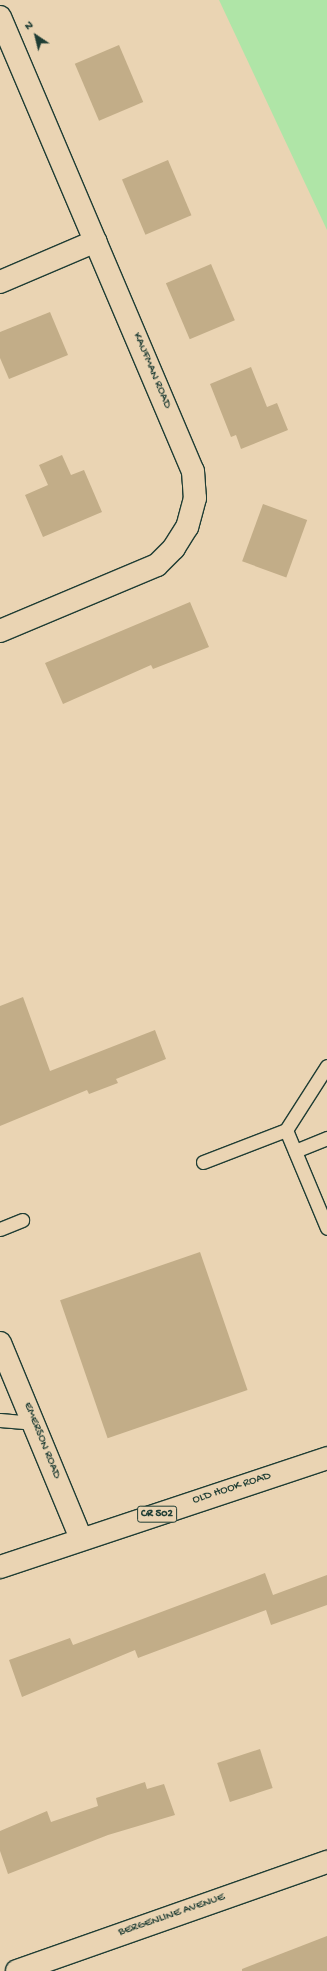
<!DOCTYPE html>
<html>
<head>
<meta charset="utf-8">
<style>
	body { margin:0 }
	#map { position:relative; width:327px; height:1971px; overflow:hidden; background:#ead4b3; font-family:"Gochi Hand",sans-serif }
	div>[style] { position:absolute }
	[style*='--x'] { left:calc(var(--x)*1px); top:calc(var(--y)*1px); width:calc(var(--w)*1px); rotate:calc(var(--a)*1deg) }
	.green>* { inset:0; background:#afe5a7 }
	.building>* { inset:0; background:#c2ad88; transform-origin:0 0 }
	.roads { filter:drop-shadow(1px 0 #1f3d34) drop-shadow(-1px 0 #1f3d34) drop-shadow(0 1px #1f3d34) drop-shadow(0 -1px #1f3d34) }
	.lane>* { height:13px; margin:-6.5px; padding:0 6.5px; transform-origin:6.5px; border-radius:6.5px; background:#ead4b3 }
	.street>* { height:22px; margin:-11px; padding:0 11px; transform-origin:11px; border-radius:11px; background:#ead4b3 }
	.primary>* { height:22px; margin:-11px; padding:0 11px; transform-origin:11px; border-radius:11px; background:#ead4b3 }
	span { translate:-50% -50%; white-space:nowrap; text-align:center; line-height:1.15; -webkit-text-stroke:4px #ead4b3; paint-order:stroke }
	.shield-label span { padding:1px 3px; background:#ead4b3; border:1px solid; border-radius:3px; -webkit-text-stroke-width:0 }
	.shield-label { font-size:11px; color:#1f3d34; font-weight:700 }
	.street-label { font-size:12px; color:#1f3d34 }
	.north { position:absolute; left:16px; top:16px; width:40px; height:40px; -webkit-text-stroke:3px #ead4b3; paint-order:stroke; rotate:325deg; font-size:11px; font-weight:700; line-height:16px; text-align:center; color:#1f3d34 }
	.north::after { content:''; display:block; margin:auto; width:14px; height:18px; background:#1f3d34; clip-path:polygon(50% 0,100% 100%,50% 72%,0 100%) }
</style>
</head>
<body>
<div id="map">
	<div class="green">
		<div style="clip-path:polygon(219px 0,327px 0,327px 230px)"></div>
	</div>
	<div class="building">
		<div style="left:119px;top:45px;width:62px;height:48px;rotate:67deg"></div>
		<div style="left:168px;top:160px;width:60px;height:50px;rotate:67deg"></div>
		<div style="left:211px;top:264px;width:61px;height:49px;rotate:67deg"></div>
		<div style="clip-path:polygon(50px 312px,68px 355px,9px 379px,0 358px,0 332px)"></div>
		<div style="clip-path:polygon(251px 367px,267px 407px,277px 403px,288px 430px,241px 449px,236px 435px,231px 437px,210px 384px)"></div>
		<div style="clip-path:polygon(62px 455px,71px 475px,84px 470px,102px 512px,43px 537px,25px 495px,48px 485px,39px 465px)"></div>
		<div style="left:263px;top:504px;width:47px;height:61px;rotate:20deg"></div>
		<div style="clip-path:polygon(190px 602px,209px 647px,153px 669px,151px 665px,63px 704px,45px 663px)"></div>
		<div style="clip-path:polygon(23px 997px,50px 1071px,155px 1030px,166px 1059px,116px 1079px,118px 1083px,89px 1094px,87px 1090px,0 1126px,0 1006px)"></div>
		<div style="left:200px;top:1252px;width:146px;height:148px;rotate:71deg"></div>
		<div style="clip-path:polygon(265px 1573px,273px 1595px,327px 1575px,327px 1605px,271px 1625px,266px 1610px,138px 1658px,135px 1650px,22px 1697px,9px 1660px,70px 1638px,73px 1645px)"></div>
		<div style="left:260px;top:1749px;width:41px;height:45px;rotate:72deg"></div>
		<div style="clip-path:polygon(145px 1782px,147px 1789px,164px 1784px,175px 1815px,108px 1835px,8px 1874px,0 1851px,0 1831px,47px 1811px,51px 1822px,98px 1806px,96px 1798px)"></div>
		<div style="clip-path:polygon(327px 1936px,327px 1971px,242px 1971px,242px 1969px)"></div>
	</div>
	<div class="roads">
		<div class="lane">
			<div style="--x:286;--y:1130;--w:76;--a:-57.4"></div>
			<div style="--x:295;--y:1151;--w:35;--a:-22"></div>
			<div style="--x:203;--y:1162;--w:89;--a:-21.1"></div>
			<div style="--x:286;--y:1130;--w:106;--a:67.3"></div>
			<div style="--x:0;--y:1229;--w:24;--a:-22"></div>
			<div style="--x:0;--y:1420;--w:33;--a:5"></div>
		</div>
		<div class="street">
			<div style="--x:0;--y:17;--w:493;--a:67"></div>
			<div style="--x:193;--y:471;--w:27;--a:86"></div>
			<div style="--x:195;--y:498;--w:30;--a:105"></div>
			<div style="--x:187;--y:527;--w:25;--a:122"></div>
			<div style="--x:174;--y:548;--w:24;--a:135"></div>
			<div style="--x:157;--y:565;--w:170;--a:157.2"></div>
			<div style="--x:0;--y:282;--w:104;--a:-23.1"></div>
			<div style="--x:0;--y:1343;--w:212;--a:67.5"></div>
			<div style="--x:17;--y:1971;--w:329;--a:-19.4"></div>
		</div>
		<div class="primary">
			<div style="--x:0;--y:1567;--w:345;--a:-18.4"></div>
		</div>
	</div>
	<div class="shield-label">
		<span style="left:157px;top:1514px">CR 502</span>
	</div>
	<div class="street-label">
		<span style="left:151px;top:371px;rotate:67deg">KAUFMAN ROAD</span>
		<span style="left:41px;top:1441px;rotate:68deg">EMERSON ROAD</span>
		<span style="left:232px;top:1489px;rotate:-18deg">OLD HOOK ROAD</span>
		<span style="left:172px;top:1916px;rotate:-19deg">BERGENLINE AVENUE</span>
	</div>
	<div class="north">N</div>
</div>
</body>
</html>
